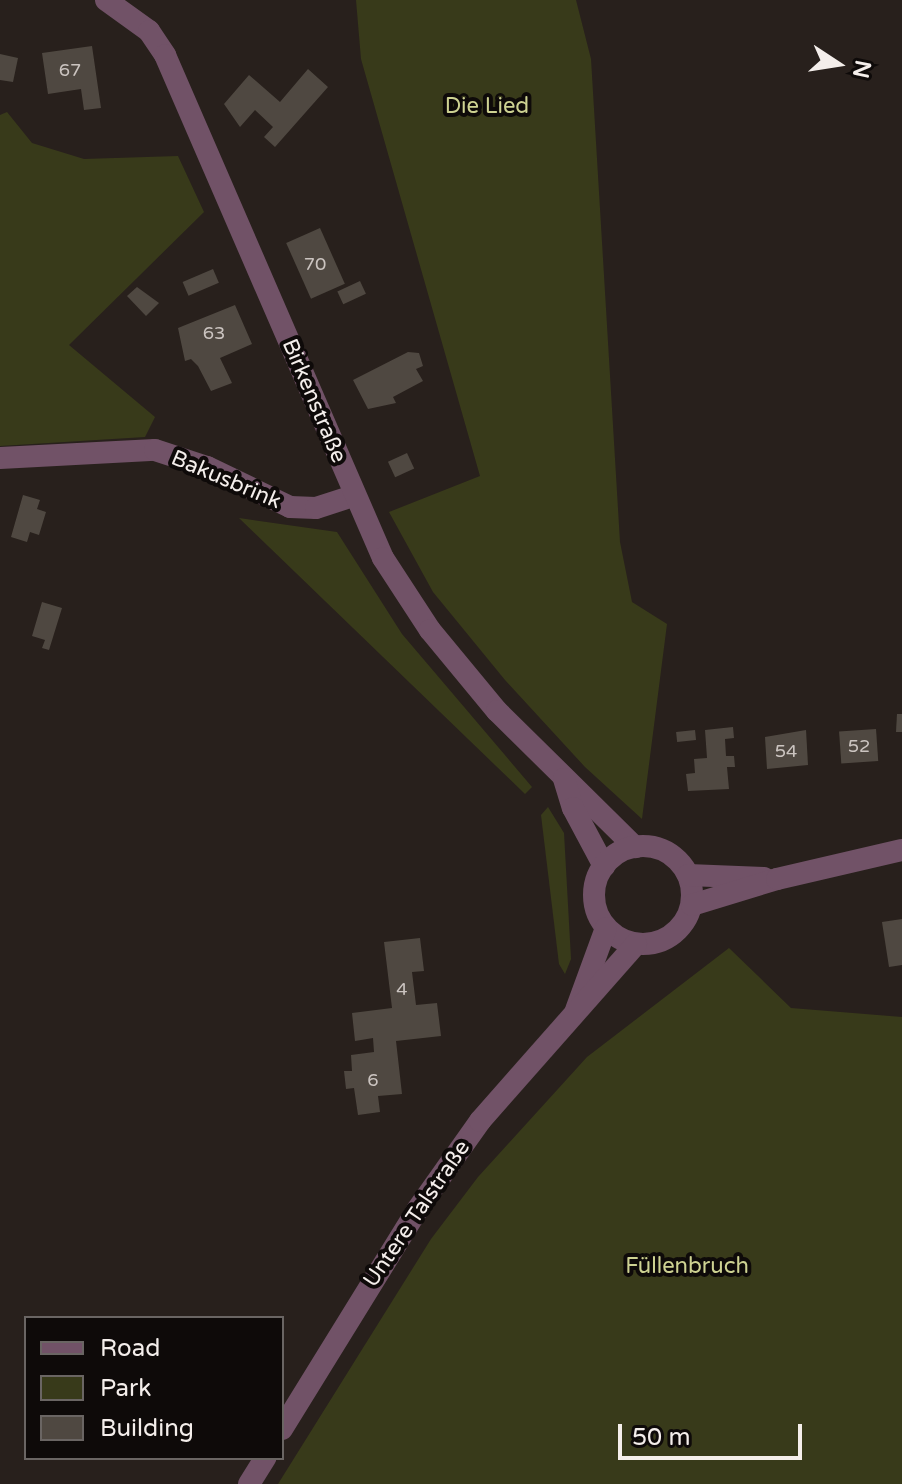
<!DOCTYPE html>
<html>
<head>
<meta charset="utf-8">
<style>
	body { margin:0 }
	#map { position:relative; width:902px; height:1484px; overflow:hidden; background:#28201c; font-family:"Varela Round",sans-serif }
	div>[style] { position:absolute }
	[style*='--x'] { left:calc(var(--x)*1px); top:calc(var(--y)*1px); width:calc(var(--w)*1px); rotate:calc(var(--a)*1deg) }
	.green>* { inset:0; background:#383a1a }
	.building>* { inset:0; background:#4f4841; transform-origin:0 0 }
	.minor>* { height:22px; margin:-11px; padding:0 11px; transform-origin:11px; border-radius:11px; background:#715267 }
	.tertiary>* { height:22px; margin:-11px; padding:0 11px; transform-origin:11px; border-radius:11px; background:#715267 }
	.tertiary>.ring { margin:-11px; padding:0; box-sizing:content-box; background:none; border:22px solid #715267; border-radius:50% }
	span { translate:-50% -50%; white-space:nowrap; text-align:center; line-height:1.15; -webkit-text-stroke:8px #0e0a09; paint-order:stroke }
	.number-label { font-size:18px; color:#cbc4c0 }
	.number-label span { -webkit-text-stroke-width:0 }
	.park-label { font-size:22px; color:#ced292 }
	.street-label { font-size:22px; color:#f4eeeb }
	.legend { position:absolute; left:24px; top:1316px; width:260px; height:144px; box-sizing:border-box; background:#0e0a09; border:2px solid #6a6563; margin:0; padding:10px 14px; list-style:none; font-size:24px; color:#f4eeeb }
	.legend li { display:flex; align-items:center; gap:16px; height:40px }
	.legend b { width:40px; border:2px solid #6a6563 }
	.north { position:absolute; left:798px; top:24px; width:80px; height:80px; -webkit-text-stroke:6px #0e0a09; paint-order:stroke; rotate:102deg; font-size:22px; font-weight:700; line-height:32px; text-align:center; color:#f4eeeb }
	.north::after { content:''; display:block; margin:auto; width:28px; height:36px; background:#f4eeeb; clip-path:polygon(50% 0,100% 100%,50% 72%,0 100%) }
	.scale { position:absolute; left:618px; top:1424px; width:184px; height:36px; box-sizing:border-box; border:4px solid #f4eeeb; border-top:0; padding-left:10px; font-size:24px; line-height:28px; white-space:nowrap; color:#f4eeeb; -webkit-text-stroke:6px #0e0a09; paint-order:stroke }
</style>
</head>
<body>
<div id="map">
	<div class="green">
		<div style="clip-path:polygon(356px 0,576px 0,591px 59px,620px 542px,632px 602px,667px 624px,642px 819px,585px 767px,505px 680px,433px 592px,389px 512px,480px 476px,361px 59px)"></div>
		<div style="clip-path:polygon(7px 112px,32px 143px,84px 159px,178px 156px,204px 212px,69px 345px,155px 417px,145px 437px,0 446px,0 115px)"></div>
		<div style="clip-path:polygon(239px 518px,337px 532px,402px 634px,532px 787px,525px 794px)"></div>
		<div style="clip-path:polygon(548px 807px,564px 833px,571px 959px,565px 974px,559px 964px,541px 815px)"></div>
		<div style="clip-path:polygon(729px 948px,791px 1008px,902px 1017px,902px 1484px,278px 1484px,431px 1239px,478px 1177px,587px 1057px)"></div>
	</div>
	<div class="building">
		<div style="clip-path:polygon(92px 46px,101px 108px,84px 110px,81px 89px,48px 94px,42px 53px)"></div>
		<div style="clip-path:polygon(0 54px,18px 58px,13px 82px,0 80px)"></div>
		<div style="clip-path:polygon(308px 69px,328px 87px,275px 147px,264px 137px,273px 127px,255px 110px,240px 127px,224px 104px,249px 75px,280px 102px)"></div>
		<div style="left:320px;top:228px;width:61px;height:37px;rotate:66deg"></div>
		<div style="left:213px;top:269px;width:15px;height:33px;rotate:67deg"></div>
		<div style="left:360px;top:281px;width:14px;height:25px;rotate:65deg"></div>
		<div style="clip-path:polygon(137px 287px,159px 303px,146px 316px,127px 296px)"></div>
		<div style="clip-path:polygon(235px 305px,252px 344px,220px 358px,232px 383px,211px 391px,198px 366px,191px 359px,185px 361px,178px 328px)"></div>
		<div style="clip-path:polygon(408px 352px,419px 353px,423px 366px,416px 369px,423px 381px,393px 397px,396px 403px,368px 409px,353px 380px)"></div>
		<div style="left:407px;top:453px;width:17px;height:21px;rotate:65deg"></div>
		<div style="clip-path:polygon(23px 495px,40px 500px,37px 509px,46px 512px,39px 535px,30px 532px,27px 542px,11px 537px)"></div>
		<div style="clip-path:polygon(42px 602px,62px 608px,49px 650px,42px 648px,45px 640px,32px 636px)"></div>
		<div style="clip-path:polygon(897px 714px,902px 714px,902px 732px,896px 732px)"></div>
		<div style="clip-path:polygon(733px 727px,734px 738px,725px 739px,726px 756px,734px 756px,735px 767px,727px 767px,729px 789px,688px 791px,686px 774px,695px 773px,694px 759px,707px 758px,705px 730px)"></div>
		<div style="left:876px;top:729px;width:32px;height:37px;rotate:86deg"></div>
		<div style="left:695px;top:730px;width:10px;height:19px;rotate:84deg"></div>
		<div style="clip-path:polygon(806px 730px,808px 765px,767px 769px,765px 737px)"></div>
		<div style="clip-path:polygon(902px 919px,902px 965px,889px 967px,882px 922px)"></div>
		<div style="clip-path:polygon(420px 938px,424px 971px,412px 972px,416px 1005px,437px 1003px,441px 1036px,396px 1041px,402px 1094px,378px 1096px,380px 1112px,358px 1115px,354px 1088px,346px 1089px,344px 1071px,352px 1071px,351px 1055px,374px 1052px,373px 1038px,355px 1041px,352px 1013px,392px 1008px,384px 942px)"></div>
	</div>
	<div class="minor">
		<div style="--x:0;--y:458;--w:155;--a:-3"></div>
		<div style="--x:155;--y:450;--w:55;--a:18.1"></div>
		<div style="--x:207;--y:467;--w:92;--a:25.7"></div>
		<div style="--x:290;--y:507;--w:26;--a:2"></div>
		<div style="--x:316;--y:508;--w:40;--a:-18"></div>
	</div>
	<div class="tertiary">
		<div style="--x:106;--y:0;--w:53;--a:35.8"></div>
		<div style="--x:149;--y:31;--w:29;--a:56"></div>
		<div style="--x:165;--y:55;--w:548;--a:66.57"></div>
		<div style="--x:383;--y:558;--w:86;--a:56.9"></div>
		<div style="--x:430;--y:630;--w:105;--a:50.4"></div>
		<div style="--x:497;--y:711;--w:194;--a:44.6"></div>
		<div style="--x:564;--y:779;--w:30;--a:73"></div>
		<div style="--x:573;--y:808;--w:66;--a:61.9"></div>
		<div class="ring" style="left:594px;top:846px;width:76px;height:76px"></div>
		<div style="--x:688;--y:875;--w:76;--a:2.3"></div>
		<div style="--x:692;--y:905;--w:89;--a:-17"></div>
		<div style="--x:777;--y:879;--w:128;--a:-13.1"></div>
		<div style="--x:576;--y:1010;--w:87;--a:-69.9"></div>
		<div style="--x:282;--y:1429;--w:257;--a:-58.3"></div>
		<div style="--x:417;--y:1210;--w:109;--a:-54.7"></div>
		<div style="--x:480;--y:1121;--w:236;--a:-48.6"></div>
		<div style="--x:249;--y:1484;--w:31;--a:-58"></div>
	</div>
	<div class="number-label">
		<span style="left:70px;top:70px">67</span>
		<span style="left:315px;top:264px">70</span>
		<span style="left:214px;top:333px">63</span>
		<span style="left:859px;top:746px">52</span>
		<span style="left:786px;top:751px">54</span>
		<span style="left:402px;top:989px">4</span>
		<span style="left:373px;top:1080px">6</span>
	</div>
	<div class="park-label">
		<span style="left:487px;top:107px">Die Lied</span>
		<span style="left:687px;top:1267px">Füllenbruch</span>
	</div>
	<div class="street-label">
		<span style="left:314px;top:401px;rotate:67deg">Birkenstraße</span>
		<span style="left:226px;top:480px;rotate:23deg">Bakusbrink</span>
		<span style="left:417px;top:1214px;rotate:-56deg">Untere Talstraße</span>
	</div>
	<ul class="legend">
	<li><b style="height:10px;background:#715267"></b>Road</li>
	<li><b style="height:22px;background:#383a1a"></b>Park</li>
	<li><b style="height:22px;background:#4f4841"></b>Building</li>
	</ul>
	<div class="north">N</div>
	<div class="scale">50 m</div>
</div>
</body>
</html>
